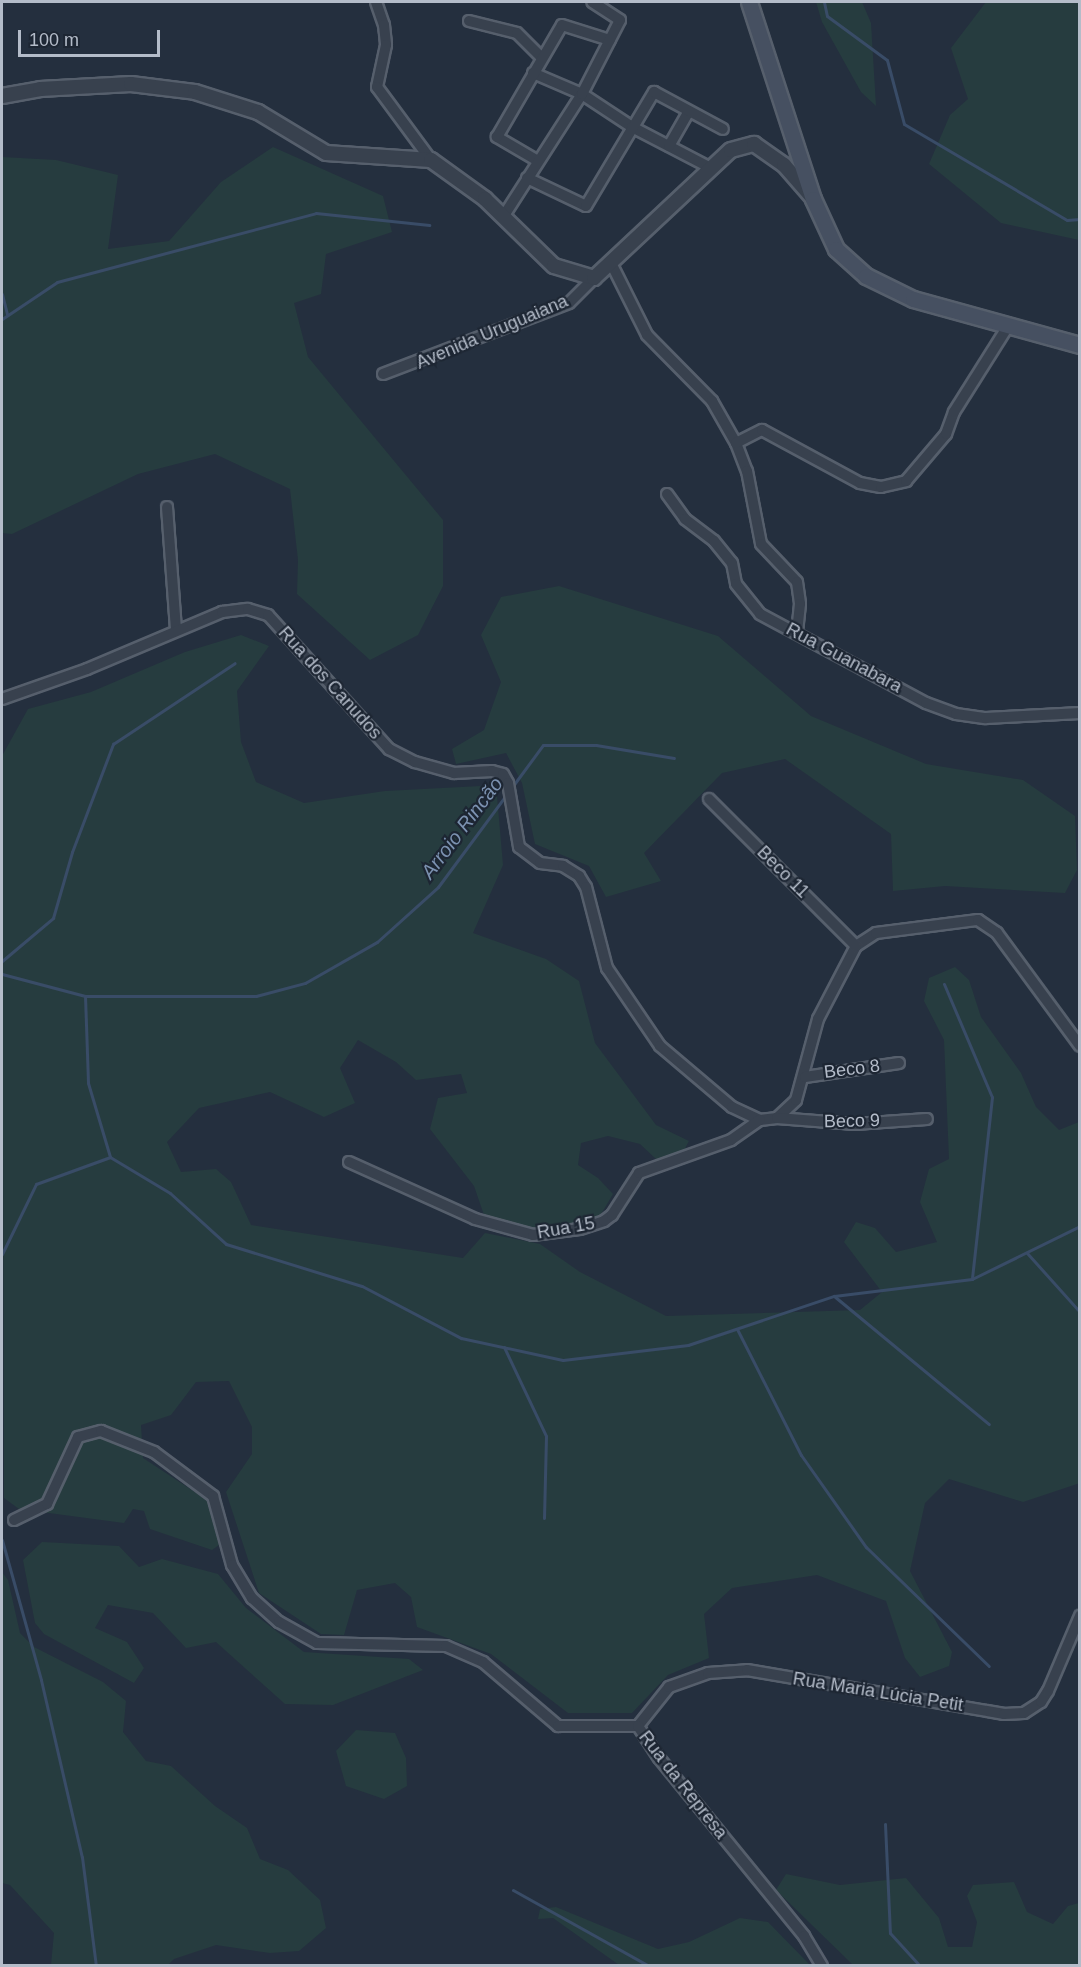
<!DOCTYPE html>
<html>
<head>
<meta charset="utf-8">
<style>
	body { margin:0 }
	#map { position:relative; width:1081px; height:1967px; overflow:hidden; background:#242f3e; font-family:Arial,sans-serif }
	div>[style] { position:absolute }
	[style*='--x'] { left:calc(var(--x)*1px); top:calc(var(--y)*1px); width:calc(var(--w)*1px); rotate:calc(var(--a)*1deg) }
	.green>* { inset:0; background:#263c3f }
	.stream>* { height:3px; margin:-1.5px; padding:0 1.5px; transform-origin:1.5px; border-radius:1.5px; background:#394c67 }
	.roads { filter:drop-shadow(2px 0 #565f6c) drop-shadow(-2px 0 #565f6c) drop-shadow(0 2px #565f6c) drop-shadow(0 -2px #565f6c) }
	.minor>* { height:10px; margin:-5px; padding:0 5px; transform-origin:5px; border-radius:5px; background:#38414e }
	.tertiary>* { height:14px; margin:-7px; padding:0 7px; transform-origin:7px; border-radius:7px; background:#38414e }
	.secondary>* { height:15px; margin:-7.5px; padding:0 7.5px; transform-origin:7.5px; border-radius:7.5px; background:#465061 }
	span { translate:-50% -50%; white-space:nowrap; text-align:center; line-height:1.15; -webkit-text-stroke:4.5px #1d2633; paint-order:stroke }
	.street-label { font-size:18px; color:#b4bcc9 }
	.water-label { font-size:20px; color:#7c92b1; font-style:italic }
	.frame { position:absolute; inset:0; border:3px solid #b4bcc9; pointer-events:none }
	.scale { position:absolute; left:18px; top:30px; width:142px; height:27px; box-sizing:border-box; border:3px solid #b4bcc9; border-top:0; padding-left:8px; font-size:18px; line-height:21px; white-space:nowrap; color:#b4bcc9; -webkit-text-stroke:4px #1d2633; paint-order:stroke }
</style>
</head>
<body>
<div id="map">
	<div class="green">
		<div style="clip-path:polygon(816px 2px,862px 2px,871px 23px,876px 106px,861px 92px,822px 22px)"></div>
		<div style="clip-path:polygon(986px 2px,1079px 2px,1079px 240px,1001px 223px,929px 164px,950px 115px,968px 99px,951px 48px)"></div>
		<div style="clip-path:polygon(273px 147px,383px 196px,392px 232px,326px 254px,321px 294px,294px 303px,308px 357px,443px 520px,443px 586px,418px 635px,370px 660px,297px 594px,298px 560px,290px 489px,215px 454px,138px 474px,12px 534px,2px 533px,2px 157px,56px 160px,118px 175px,108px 249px,169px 241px,221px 182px)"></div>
		<div style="clip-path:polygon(559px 586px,718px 636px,811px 716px,926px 764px,1023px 780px,1075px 816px,1077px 870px,1065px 893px,945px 886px,893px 891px,891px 834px,785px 759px,722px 773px,644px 853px,661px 881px,606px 897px,589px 866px,535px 844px,522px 783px,506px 753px,456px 764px,452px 749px,484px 730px,501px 682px,481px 635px,501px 597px)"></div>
		<div style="clip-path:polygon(241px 635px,269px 646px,237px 691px,241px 742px,256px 782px,304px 803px,385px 791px,481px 786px,497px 796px,503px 865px,473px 933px,546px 959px,579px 981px,595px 1043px,656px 1125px,689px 1141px,681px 1156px,668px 1159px,657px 1160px,640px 1144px,608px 1136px,581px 1143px,578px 1165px,598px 1178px,613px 1194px,597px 1221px,541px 1230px,484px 1215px,474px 1186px,430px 1129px,438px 1098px,467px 1093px,461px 1074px,416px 1080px,396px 1062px,358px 1040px,340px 1068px,355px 1103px,324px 1117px,270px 1092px,199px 1108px,167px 1142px,181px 1172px,216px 1169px,231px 1182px,251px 1225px,463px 1258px,485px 1233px,540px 1244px,580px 1272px,666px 1316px,860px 1310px,882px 1292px,844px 1242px,856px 1222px,875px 1228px,896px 1252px,937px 1242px,920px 1202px,929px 1169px,949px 1159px,944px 1040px,924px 1001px,929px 978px,955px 967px,969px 980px,981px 1017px,1021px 1073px,1036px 1107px,1059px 1130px,1079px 1122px,1080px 1483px,1023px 1502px,949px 1479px,925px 1503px,910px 1571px,952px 1652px,949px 1666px,920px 1677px,905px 1658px,886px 1601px,817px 1575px,732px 1588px,704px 1614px,709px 1658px,668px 1675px,632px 1713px,568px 1713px,491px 1654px,417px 1627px,411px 1597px,395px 1583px,357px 1590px,344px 1635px,321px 1634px,259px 1593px,226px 1492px,252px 1454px,252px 1427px,229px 1381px,196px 1382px,171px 1415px,141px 1425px,143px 1458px,207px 1500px,219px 1545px,212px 1550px,150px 1529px,144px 1511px,133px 1509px,124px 1523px,19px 1509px,4px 1498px,2px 756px,28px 709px,91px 692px,185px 652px)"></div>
		<div style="clip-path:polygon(42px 1542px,119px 1546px,139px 1567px,162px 1559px,218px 1574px,246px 1608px,304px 1652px,409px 1659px,423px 1670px,333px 1705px,285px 1704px,216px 1642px,186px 1648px,153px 1613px,108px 1605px,95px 1628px,127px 1642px,144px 1668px,134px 1683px,44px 1634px,35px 1623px,23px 1560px)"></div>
		<div style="clip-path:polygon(2px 1572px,8px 1580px,20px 1633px,34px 1647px,103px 1682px,126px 1701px,123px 1732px,146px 1761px,171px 1766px,215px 1806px,247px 1828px,260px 1859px,288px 1870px,320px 1900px,326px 1928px,299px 1951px,270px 1953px,216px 1945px,174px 1959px,168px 1965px,51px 1965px,54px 1933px,10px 1885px,2px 1883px)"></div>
		<div style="clip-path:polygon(356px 1730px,395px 1733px,406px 1758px,407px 1786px,384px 1799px,346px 1786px,336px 1751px)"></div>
		<div style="clip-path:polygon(786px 1874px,840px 1885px,906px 1878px,939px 1918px,948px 1947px,972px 1947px,977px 1922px,967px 1896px,973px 1885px,1014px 1882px,1027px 1912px,1053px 1924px,1068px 1906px,1079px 1903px,1079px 1965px,853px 1965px,776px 1890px)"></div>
		<div style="clip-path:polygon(556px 1907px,658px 1949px,689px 1942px,740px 1918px,768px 1922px,810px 1965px,619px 1965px,553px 1918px,538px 1919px,540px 1909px)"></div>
	</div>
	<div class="stream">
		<div style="--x:824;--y:2;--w:14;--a:78"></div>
		<div style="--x:827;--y:16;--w:74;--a:36.3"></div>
		<div style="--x:887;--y:60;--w:66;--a:75.1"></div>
		<div style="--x:904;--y:124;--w:189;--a:30.5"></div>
		<div style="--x:1067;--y:220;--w:13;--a:-4"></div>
		<div style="--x:2;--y:294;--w:21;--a:76"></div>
		<div style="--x:2;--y:319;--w:66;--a:-33.9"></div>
		<div style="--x:57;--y:282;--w:268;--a:-14.9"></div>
		<div style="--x:316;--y:213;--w:114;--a:6.1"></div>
		<div style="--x:512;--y:787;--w:52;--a:-53.6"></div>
		<div style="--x:543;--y:745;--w:53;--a:0"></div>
		<div style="--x:596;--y:745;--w:79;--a:9.5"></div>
		<div style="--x:2;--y:961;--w:67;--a:-40.1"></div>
		<div style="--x:53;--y:918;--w:69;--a:-73.9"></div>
		<div style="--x:72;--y:852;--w:116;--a:-69.2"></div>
		<div style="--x:113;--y:744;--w:146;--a:-33.6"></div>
		<div style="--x:2;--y:974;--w:86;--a:14.8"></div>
		<div style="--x:85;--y:996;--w:171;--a:0"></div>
		<div style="--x:256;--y:996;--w:51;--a:-14.9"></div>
		<div style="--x:305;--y:983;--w:83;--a:-29.7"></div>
		<div style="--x:377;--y:942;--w:82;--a:-42"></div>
		<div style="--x:438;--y:887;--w:114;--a:-53.5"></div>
		<div style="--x:944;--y:984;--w:123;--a:67"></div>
		<div style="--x:992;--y:1097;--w:183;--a:96.3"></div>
		<div style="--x:85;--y:996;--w:87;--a:88"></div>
		<div style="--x:88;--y:1083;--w:77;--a:73.4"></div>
		<div style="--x:110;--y:1157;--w:70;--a:31"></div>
		<div style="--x:170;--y:1193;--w:76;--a:42.3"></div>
		<div style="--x:226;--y:1244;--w:142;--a:17.2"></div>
		<div style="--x:362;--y:1286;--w:112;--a:27.7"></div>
		<div style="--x:461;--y:1338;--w:104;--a:12.2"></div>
		<div style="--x:563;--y:1360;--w:126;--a:-6.8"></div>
		<div style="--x:688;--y:1345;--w:154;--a:-18.6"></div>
		<div style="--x:834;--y:1296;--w:139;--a:-7"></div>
		<div style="--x:972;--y:1279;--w:120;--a:-26.1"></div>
		<div style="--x:1027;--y:1253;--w:79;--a:48.1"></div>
		<div style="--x:2;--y:1254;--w:78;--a:-64.1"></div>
		<div style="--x:36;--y:1184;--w:79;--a:-20"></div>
		<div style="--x:834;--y:1296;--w:201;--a:39.6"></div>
		<div style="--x:737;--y:1329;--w:141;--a:63.1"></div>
		<div style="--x:801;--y:1455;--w:113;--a:54.8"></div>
		<div style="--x:866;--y:1547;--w:171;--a:44.1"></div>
		<div style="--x:504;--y:1347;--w:98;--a:64.7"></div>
		<div style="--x:546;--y:1436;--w:82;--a:91.4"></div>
		<div style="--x:2;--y:1540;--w:145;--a:74.4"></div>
		<div style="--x:41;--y:1680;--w:182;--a:77"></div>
		<div style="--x:82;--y:1857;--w:110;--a:82.7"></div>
		<div style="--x:885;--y:1824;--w:109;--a:87.4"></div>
		<div style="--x:890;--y:1933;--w:45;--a:47.7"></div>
		<div style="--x:513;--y:1890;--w:156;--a:29.2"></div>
	</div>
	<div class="roads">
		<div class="minor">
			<div style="--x:376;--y:2;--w:24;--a:71"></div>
			<div style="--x:384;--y:25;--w:20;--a:84"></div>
			<div style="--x:386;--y:45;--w:43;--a:102.1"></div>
			<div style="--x:377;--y:87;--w:91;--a:53.5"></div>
			<div style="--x:469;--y:21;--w:49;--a:14"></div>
			<div style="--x:517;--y:33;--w:35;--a:45"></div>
			<div style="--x:533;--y:73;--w:53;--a:23.2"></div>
			<div style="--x:582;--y:94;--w:60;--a:33.4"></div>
			<div style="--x:632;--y:127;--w:87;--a:27.5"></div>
			<div style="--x:669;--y:146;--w:40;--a:-60.3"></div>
			<div style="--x:538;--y:161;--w:48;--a:-149.7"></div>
			<div style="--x:497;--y:137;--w:129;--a:-59.9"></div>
			<div style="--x:562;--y:25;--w:50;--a:17.4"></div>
			<div style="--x:527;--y:178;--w:65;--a:25.4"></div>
			<div style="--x:586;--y:206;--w:133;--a:-59.2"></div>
			<div style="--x:654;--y:92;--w:78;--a:28.2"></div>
			<div style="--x:503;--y:217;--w:146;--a:-57.3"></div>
			<div style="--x:582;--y:94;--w:83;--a:-62.8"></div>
			<div style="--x:620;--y:20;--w:33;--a:-147"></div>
			<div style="--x:612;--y:265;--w:78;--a:63.4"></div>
			<div style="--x:647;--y:335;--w:93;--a:45.4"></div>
			<div style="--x:712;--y:401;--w:48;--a:60.3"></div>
			<div style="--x:736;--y:443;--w:30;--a:69"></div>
			<div style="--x:747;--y:471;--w:74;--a:79.1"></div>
			<div style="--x:761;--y:544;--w:52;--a:46.5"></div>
			<div style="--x:797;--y:582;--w:22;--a:82"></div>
			<div style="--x:800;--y:604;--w:28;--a:96"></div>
			<div style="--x:383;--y:374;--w:199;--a:-20.9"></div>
			<div style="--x:569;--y:303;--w:35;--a:-45"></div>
			<div style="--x:736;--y:443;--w:29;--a:-27"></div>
			<div style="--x:762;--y:430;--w:111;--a:28.4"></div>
			<div style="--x:860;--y:483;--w:21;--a:11"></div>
			<div style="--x:881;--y:487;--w:26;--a:-13"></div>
			<div style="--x:906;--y:481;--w:62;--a:-49.6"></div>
			<div style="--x:946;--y:434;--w:23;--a:-70"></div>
			<div style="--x:954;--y:412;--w:99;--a:-57.8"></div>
			<div style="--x:667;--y:494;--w:31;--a:54"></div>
			<div style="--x:685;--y:519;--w:36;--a:37"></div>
			<div style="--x:714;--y:541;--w:28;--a:51"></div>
			<div style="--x:732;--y:563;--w:21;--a:79"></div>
			<div style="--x:736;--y:584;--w:38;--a:51"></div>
			<div style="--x:760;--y:614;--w:188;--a:28.2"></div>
			<div style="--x:926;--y:703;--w:32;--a:20"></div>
			<div style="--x:956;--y:714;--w:30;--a:8"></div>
			<div style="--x:986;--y:718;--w:94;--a:-3"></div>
			<div style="--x:167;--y:507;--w:123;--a:85.8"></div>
			<div style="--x:2;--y:699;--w:90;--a:-19.4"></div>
			<div style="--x:87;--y:669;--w:147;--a:-22.9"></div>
			<div style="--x:222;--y:612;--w:26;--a:-7"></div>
			<div style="--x:248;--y:609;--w:21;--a:17"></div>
			<div style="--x:268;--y:615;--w:181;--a:47.9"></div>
			<div style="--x:389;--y:749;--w:29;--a:27"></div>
			<div style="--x:415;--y:762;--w:41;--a:15.8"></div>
			<div style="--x:454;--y:773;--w:38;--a:-3"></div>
			<div style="--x:492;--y:771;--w:11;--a:15"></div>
			<div style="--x:503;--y:774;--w:10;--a:61"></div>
			<div style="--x:508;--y:783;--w:65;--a:80.2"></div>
			<div style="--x:519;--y:847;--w:26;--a:37"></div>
			<div style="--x:540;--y:863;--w:23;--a:7"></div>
			<div style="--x:563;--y:866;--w:19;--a:32"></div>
			<div style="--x:579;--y:876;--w:13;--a:58"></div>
			<div style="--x:586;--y:887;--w:84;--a:75.5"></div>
			<div style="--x:607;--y:968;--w:94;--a:55.8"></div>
			<div style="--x:660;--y:1046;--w:94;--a:40.3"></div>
			<div style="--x:732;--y:1107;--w:31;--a:25"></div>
			<div style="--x:760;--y:1120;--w:17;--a:-7"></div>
			<div style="--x:777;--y:1118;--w:26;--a:-43"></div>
			<div style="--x:796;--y:1100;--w:84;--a:-74.8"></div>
			<div style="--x:818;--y:1019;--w:82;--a:-62.5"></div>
			<div style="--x:856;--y:946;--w:24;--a:-33"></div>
			<div style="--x:876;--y:933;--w:103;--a:-7.3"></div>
			<div style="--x:978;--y:920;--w:23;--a:34"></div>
			<div style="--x:997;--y:933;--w:140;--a:53.7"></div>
			<div style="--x:709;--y:799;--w:208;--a:45"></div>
			<div style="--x:805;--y:1077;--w:95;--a:-8.5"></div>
			<div style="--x:777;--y:1118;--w:78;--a:4.4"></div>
			<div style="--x:855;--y:1124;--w:72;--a:-4"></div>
			<div style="--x:349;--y:1162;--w:138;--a:24.3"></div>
			<div style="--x:475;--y:1219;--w:60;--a:15.4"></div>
			<div style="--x:533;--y:1235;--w:47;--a:-7.3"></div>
			<div style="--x:580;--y:1229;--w:25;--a:-18"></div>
			<div style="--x:604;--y:1221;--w:10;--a:-37"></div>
			<div style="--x:612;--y:1215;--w:50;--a:-57.3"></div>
			<div style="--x:639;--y:1173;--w:98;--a:-19.7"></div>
			<div style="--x:731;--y:1140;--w:35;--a:-35"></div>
			<div style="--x:14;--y:1520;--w:37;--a:-26"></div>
			<div style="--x:47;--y:1504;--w:74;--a:-65.2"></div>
			<div style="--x:78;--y:1437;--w:24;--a:-15"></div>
			<div style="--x:101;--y:1431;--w:57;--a:21.6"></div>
			<div style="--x:154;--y:1452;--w:74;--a:36.7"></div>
			<div style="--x:213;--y:1496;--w:72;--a:74.6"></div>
			<div style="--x:232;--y:1565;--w:39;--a:59"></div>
			<div style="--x:252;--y:1598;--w:36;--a:42"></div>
			<div style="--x:279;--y:1622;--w:43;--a:28.9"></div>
			<div style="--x:317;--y:1643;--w:129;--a:1.3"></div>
			<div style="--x:446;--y:1646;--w:40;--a:23.4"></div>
			<div style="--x:483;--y:1662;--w:99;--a:40.5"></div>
			<div style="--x:558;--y:1726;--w:80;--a:0"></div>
			<div style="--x:638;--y:1726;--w:50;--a:-51.5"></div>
			<div style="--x:669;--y:1687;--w:41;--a:-19.7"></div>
			<div style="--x:708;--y:1673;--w:39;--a:-4"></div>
			<div style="--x:747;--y:1670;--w:261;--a:9.7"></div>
			<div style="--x:1004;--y:1714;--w:20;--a:-3"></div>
			<div style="--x:1024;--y:1713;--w:20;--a:-33"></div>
			<div style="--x:1041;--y:1702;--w:13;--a:-58"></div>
			<div style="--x:1048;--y:1691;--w:82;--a:-66.9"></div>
			<div style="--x:638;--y:1726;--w:38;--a:57"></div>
			<div style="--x:659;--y:1758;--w:230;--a:50.8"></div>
			<div style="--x:804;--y:1936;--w:35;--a:59"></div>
		</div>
		<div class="tertiary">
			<div style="--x:2;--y:96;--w:39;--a:-10"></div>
			<div style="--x:40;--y:89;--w:91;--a:-3.1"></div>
			<div style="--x:131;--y:84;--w:64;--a:7.1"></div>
			<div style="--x:195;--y:92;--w:66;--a:17.6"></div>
			<div style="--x:258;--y:112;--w:79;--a:31.1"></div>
			<div style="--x:326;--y:153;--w:105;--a:3.8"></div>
			<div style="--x:431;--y:160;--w:67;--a:35.8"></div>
			<div style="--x:485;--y:199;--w:96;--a:44.2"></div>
			<div style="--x:554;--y:266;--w:42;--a:16.7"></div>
			<div style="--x:594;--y:278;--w:187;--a:-43.1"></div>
			<div style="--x:731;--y:150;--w:24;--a:-15"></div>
			<div style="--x:754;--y:144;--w:37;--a:35"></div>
			<div style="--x:784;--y:165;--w:43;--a:48.8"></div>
		</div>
		<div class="secondary">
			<div style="--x:749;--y:2;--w:207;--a:72"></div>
			<div style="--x:813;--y:199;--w:55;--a:65.3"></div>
			<div style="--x:836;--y:249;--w:40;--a:42"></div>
			<div style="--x:866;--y:276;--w:52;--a:26.1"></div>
			<div style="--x:913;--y:299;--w:173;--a:15.4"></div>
		</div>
	</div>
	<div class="street-label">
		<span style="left:492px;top:332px;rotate:-23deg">Avenida Uruguaiana</span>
		<span style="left:844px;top:658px;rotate:28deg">Rua Guanabara</span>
		<span style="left:330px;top:683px;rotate:48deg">Rua dos Canudos</span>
		<span style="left:783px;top:872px;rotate:45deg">Beco 11</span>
		<span style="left:852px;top:1069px;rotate:-7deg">Beco 8</span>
		<span style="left:852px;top:1121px;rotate:-1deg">Beco 9</span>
		<span style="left:566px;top:1228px;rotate:-10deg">Rua 15</span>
		<span style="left:878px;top:1692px;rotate:9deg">Rua Maria Lúcia Petit</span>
		<span style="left:683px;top:1785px;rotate:52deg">Rua da Represa</span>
	</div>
	<div class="water-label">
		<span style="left:462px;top:828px;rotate:-53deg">Arroio Rincão</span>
	</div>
	<div class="frame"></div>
	<div class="scale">100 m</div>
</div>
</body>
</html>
